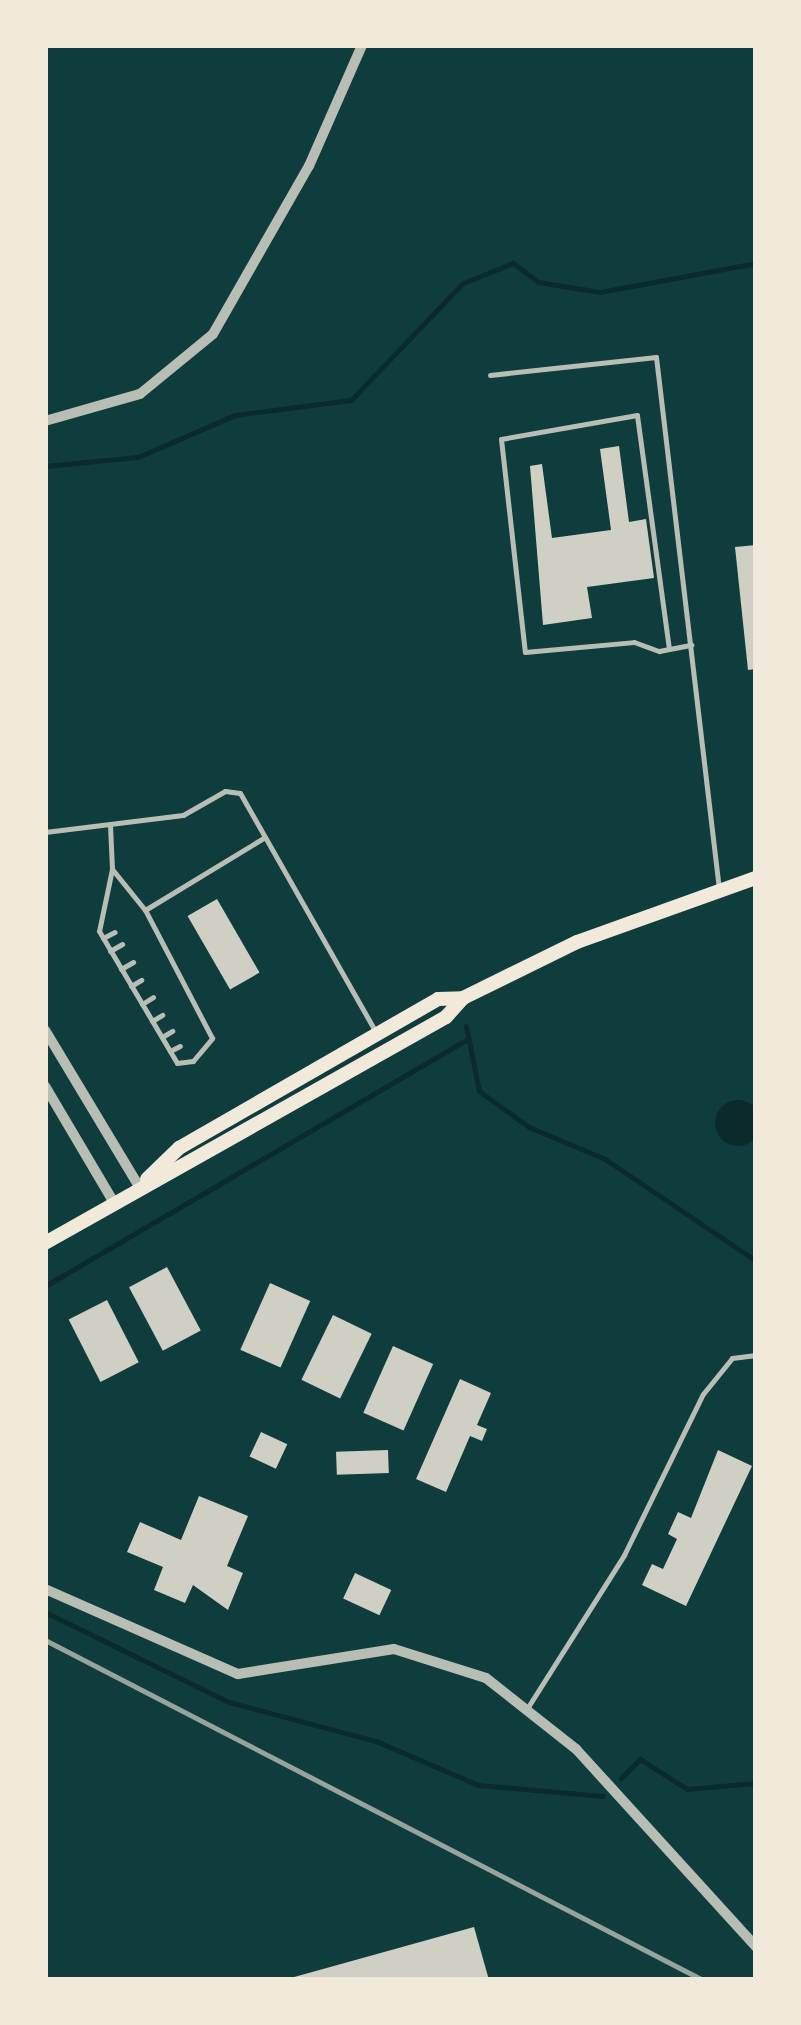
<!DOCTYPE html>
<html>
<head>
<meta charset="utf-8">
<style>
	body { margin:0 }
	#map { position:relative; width:801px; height:2025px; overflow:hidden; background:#0f3d3e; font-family:"Alegreya Sans",sans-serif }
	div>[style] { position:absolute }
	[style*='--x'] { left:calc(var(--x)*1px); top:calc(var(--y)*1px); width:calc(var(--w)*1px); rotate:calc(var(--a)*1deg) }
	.water>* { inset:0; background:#0a2a2b }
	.round { border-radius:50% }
	.stream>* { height:5px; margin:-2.5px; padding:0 2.5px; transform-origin:2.5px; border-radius:2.5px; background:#0a2a2b }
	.building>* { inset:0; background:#cfcfc3; transform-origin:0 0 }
	.service>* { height:5px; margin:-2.5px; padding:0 2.5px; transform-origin:2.5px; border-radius:2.5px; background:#b8beb3 }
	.minor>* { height:10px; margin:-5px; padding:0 5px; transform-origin:5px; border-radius:5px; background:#b8beb3 }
	.secondary>* { height:14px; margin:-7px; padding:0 7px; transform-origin:7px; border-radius:7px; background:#f1e9da }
	.rail>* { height:5px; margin:-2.5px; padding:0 2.5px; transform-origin:2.5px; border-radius:2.5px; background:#97a49c }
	span { translate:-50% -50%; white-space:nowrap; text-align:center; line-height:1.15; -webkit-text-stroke:8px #f1e9da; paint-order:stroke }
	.frame { position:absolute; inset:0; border:48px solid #f1e9da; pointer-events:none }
</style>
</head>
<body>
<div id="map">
	<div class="water">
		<div class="round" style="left:715px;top:1100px;width:46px;height:46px"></div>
	</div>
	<div class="stream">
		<div style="--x:45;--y:466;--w:93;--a:-5.5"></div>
		<div style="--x:138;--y:457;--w:106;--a:-23.4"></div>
		<div style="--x:235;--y:415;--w:117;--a:-7.4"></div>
		<div style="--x:351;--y:400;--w:162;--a:-46.3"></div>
		<div style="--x:463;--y:283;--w:54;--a:-21.8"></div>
		<div style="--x:513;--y:263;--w:31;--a:37"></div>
		<div style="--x:538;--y:282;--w:63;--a:9.2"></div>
		<div style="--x:600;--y:292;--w:159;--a:-10.5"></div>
		<div style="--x:466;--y:1026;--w:66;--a:78.7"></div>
		<div style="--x:479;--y:1091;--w:62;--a:35.8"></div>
		<div style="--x:529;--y:1127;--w:82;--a:22.8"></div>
		<div style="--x:605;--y:1159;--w:182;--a:34"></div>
		<div style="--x:45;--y:1286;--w:490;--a:-30.3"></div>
		<div style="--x:45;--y:1612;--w:205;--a:26.1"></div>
		<div style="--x:229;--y:1702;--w:152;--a:14.9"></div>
		<div style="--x:376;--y:1741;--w:111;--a:23.3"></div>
		<div style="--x:478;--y:1785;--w:125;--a:5"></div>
		<div style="--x:621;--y:1778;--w:27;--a:-45"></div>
		<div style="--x:640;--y:1759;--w:56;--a:32.6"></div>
		<div style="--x:687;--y:1789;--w:69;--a:-5"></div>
	</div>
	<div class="building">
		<div style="clip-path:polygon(619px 446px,629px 522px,646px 519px,654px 578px,587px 587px,592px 618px,543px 625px,530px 466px,542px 464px,552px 538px,611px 530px,600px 449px)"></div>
		<div style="clip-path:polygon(756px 545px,756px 669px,748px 670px,735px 547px)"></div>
		<div style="left:217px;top:899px;width:85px;height:34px;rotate:60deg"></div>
		<div style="left:167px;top:1267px;width:72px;height:43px;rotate:62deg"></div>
		<div style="left:270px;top:1283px;width:44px;height:73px;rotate:24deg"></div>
		<div style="left:107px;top:1300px;width:70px;height:43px;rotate:63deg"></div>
		<div style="left:333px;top:1315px;width:43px;height:72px;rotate:26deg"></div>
		<div style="left:393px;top:1346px;width:44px;height:73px;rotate:24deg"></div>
		<div style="clip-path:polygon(460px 1379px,491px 1393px,477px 1425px,487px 1429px,482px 1441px,470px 1436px,446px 1492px,416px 1479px)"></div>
		<div style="left:261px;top:1432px;width:29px;height:27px;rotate:25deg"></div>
		<div style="left:388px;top:1450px;width:23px;height:52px;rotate:88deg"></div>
		<div style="clip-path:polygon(718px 1450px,752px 1466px,686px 1606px,642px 1585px,652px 1564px,663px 1569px,677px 1539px,668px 1534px,678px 1512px,691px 1518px)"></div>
		<div style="clip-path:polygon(199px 1496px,248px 1516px,227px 1566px,243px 1573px,228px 1610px,193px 1585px,185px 1603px,154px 1590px,163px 1567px,127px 1552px,140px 1522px,181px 1540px)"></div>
		<div style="left:355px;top:1573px;width:40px;height:28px;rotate:25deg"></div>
		<div style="clip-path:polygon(474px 1927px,489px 1980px,287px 1980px,287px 1979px)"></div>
	</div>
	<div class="service">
		<div style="--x:490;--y:375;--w:167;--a:-6.2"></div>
		<div style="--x:656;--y:357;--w:536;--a:83.25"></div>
		<div style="--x:669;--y:649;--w:236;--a:-97.8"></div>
		<div style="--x:637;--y:415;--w:138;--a:170"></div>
		<div style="--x:501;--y:439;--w:214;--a:83.6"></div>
		<div style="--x:525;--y:652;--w:109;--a:-5.2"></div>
		<div style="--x:634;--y:642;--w:27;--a:20"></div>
		<div style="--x:659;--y:651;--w:33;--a:-11"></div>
		<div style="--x:110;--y:825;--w:44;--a:87.4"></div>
		<div style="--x:112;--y:869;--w:53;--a:51.2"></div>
		<div style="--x:145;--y:910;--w:140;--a:-31.3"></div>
		<div style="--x:45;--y:832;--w:139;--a:-7"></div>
		<div style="--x:183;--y:815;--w:48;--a:-29.7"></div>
		<div style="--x:225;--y:791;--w:15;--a:8"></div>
		<div style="--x:240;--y:793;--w:274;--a:60.4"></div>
		<div style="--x:112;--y:869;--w:63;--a:101.8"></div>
		<div style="--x:99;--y:931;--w:153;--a:59.4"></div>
		<div style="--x:177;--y:1063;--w:16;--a:-7"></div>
		<div style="--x:193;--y:1061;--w:30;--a:-50"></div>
		<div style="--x:212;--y:1038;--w:144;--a:-117.6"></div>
		<div style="--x:103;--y:938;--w:13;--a:-27"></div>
		<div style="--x:110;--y:951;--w:14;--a:-30"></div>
		<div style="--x:121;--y:969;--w:14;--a:-30"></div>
		<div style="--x:131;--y:986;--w:12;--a:-31"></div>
		<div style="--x:142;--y:1004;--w:13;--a:-32"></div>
		<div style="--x:152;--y:1021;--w:12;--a:-31"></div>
		<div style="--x:162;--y:1037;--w:12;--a:-31"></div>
		<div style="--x:170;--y:1051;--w:11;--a:-27"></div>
		<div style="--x:528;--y:1707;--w:180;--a:-57.7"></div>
		<div style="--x:624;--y:1555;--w:179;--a:-63.9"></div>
		<div style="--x:703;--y:1394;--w:46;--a:-51.1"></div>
		<div style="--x:732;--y:1358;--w:24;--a:-7"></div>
	</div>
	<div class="minor">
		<div style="--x:45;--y:421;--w:99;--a:-15.9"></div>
		<div style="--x:140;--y:394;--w:94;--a:-39.4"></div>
		<div style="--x:213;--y:334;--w:193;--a:-60.3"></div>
		<div style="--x:309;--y:166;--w:132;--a:-66.3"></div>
		<div style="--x:45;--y:1030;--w:181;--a:59"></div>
		<div style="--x:45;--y:1086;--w:134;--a:59.4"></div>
		<div style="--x:45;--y:1589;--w:211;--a:23.8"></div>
		<div style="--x:238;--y:1674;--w:158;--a:-9.1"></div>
		<div style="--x:394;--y:1649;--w:96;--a:17.5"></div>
		<div style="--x:486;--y:1678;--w:115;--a:38.3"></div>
		<div style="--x:576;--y:1749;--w:268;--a:47.7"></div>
	</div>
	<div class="secondary">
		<div style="--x:147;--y:1179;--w:45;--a:-44.1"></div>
		<div style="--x:179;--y:1148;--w:299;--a:-29.9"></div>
		<div style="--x:438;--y:999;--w:25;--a:-2"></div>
		<div style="--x:463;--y:998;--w:127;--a:-26.2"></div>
		<div style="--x:577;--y:942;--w:190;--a:-19.7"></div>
		<div style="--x:45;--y:1243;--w:460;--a:-29.4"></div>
		<div style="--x:446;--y:1017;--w:25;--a:-48"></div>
	</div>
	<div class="rail">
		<div style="--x:45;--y:1640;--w:741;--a:27.33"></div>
	</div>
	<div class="frame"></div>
</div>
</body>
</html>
